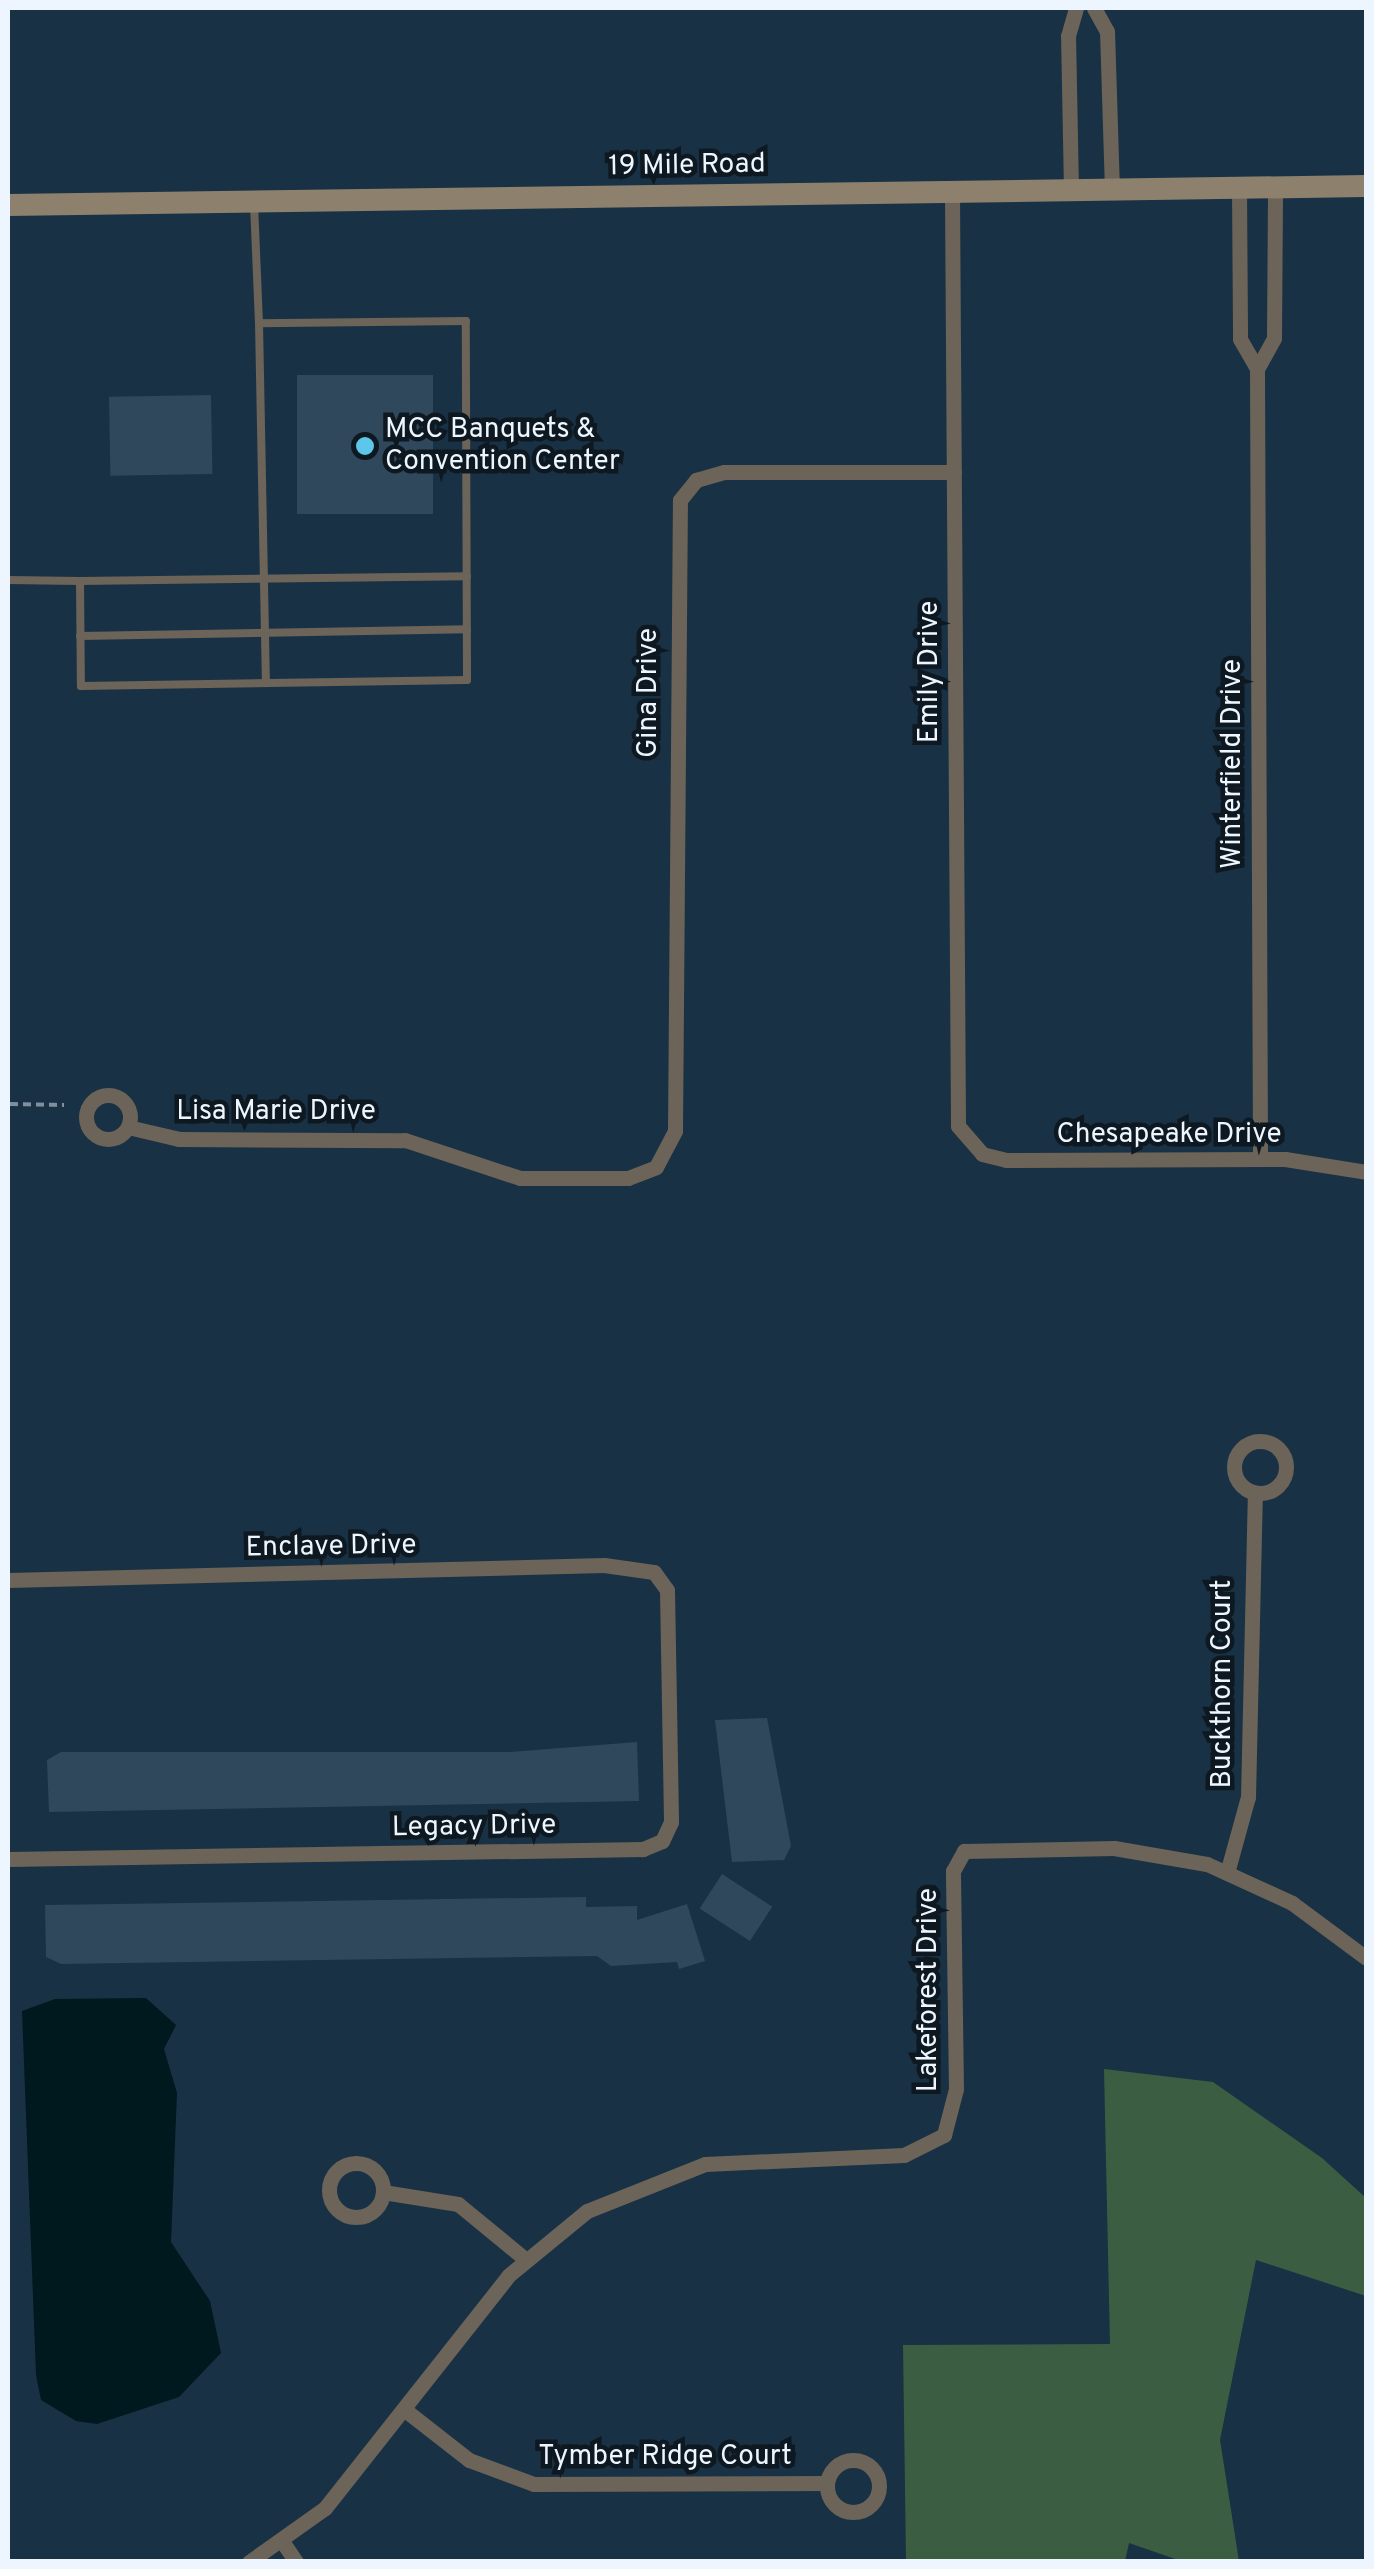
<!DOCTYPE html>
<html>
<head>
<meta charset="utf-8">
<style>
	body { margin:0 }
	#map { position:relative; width:1374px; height:2569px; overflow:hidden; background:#193144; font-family:Overpass,sans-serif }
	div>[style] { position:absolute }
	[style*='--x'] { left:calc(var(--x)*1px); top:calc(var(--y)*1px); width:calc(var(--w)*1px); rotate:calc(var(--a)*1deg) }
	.green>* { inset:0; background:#3b5e43 }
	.water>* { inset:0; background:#00191e }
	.building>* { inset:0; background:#2f485c; transform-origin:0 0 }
	.path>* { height:4px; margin-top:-2px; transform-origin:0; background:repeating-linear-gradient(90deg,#7f8f9d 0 8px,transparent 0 13px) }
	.lane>* { height:8px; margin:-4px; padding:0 4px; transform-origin:4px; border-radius:4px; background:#6c6458 }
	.street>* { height:15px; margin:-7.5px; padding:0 7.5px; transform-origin:7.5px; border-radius:7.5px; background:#6c6458 }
	.street>.ring { margin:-7.5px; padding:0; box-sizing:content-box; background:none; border:15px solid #6c6458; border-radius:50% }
	.secondary>* { height:22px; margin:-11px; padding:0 11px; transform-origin:11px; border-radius:11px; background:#8d816e }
	.dots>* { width:28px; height:28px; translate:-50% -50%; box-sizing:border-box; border:5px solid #0e1821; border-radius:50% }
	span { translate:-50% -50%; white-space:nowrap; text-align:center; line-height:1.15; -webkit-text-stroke:9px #0e1821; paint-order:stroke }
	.street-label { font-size:28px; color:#edf6fe }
	.poi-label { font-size:28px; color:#edf6fe }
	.left { translate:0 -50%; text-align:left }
	.frame { position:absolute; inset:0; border:10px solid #edf6fe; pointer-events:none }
</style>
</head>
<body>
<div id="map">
	<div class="green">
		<div style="clip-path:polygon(1104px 2069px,1213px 2082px,1322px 2158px,1366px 2198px,1366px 2296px,1256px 2260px,1220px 2440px,1239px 2561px,1181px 2561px,1129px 2543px,1125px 2561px,906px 2561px,903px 2345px,1110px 2344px)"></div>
	</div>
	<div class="water">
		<div style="clip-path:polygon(146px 1998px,176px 2025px,164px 2049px,177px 2093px,171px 2242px,210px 2301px,221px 2353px,179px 2397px,97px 2424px,76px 2421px,41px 2400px,36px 2375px,22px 2011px,55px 1999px)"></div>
	</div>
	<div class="building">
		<div style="left:433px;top:375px;width:139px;height:136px;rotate:90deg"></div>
		<div style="left:211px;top:395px;width:79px;height:102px;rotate:89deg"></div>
		<div style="clip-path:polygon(767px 1718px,791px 1846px,784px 1860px,732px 1862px,715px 1720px)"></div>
		<div style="clip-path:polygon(637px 1742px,639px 1801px,49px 1812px,47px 1760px,61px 1752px,510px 1752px)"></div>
		<div style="left:722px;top:1874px;width:60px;height:41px;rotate:33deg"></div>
		<div style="clip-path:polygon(586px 1897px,586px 1907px,637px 1906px,637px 1920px,687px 1904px,705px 1961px,679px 1969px,677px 1962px,611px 1966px,597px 1956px,61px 1964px,46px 1957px,45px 1905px)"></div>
	</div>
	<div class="path">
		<div style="--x:10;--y:1104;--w:54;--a:1.1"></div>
	</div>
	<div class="lane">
		<div style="--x:259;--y:323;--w:360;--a:88.9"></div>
		<div style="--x:8;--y:580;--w:72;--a:0.8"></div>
		<div style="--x:80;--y:581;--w:105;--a:89.5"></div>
		<div style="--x:81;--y:686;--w:386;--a:-0.9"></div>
		<div style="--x:467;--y:680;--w:359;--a:-90.2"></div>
		<div style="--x:466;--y:321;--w:207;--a:179.4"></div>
		<div style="--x:259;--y:323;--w:117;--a:-92.4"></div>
		<div style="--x:80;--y:581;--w:387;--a:-0.7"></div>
		<div style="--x:80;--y:636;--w:387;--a:-1"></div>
	</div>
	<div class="street">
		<div style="--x:1094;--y:8;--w:26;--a:61"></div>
		<div style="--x:1107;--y:31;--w:159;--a:88.2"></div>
		<div style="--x:1239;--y:188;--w:151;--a:89.6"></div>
		<div style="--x:1240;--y:339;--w:34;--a:60"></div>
		<div style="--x:1257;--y:369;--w:790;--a:89.78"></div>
		<div style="--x:1071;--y:190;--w:154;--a:-91.1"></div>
		<div style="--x:1068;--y:36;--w:29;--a:-74"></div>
		<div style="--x:952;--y:193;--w:933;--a:89.63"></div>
		<div style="--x:958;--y:1126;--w:37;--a:49"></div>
		<div style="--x:982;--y:1154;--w:25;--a:14"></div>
		<div style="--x:1006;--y:1160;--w:279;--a:-0.2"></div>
		<div style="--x:1285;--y:1159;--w:82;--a:9.1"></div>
		<div style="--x:1257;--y:369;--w:35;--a:-61"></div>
		<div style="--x:1274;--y:338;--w:150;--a:-89.6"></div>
		<div class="ring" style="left:86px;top:1095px;width:29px;height:29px"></div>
		<div style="--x:128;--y:1127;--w:52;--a:13.2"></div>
		<div style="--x:179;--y:1139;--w:226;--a:0.3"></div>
		<div style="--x:405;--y:1140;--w:121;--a:18.3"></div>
		<div style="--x:520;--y:1178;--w:108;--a:0"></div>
		<div style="--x:628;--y:1178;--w:30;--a:-21"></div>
		<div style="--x:656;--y:1167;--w:41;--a:-62.2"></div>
		<div style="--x:675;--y:1131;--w:631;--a:-89.55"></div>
		<div style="--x:680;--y:500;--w:26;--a:-51"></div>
		<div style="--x:696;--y:480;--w:29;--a:-16"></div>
		<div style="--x:724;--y:472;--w:230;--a:0"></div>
		<div class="ring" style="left:1234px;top:1441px;width:37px;height:37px"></div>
		<div style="--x:8;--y:1580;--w:596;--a:-1.44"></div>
		<div style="--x:604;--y:1565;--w:50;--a:8"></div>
		<div style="--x:654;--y:1572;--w:22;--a:54"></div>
		<div style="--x:667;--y:1590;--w:232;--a:89"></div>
		<div style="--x:671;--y:1822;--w:21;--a:115"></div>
		<div style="--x:662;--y:1841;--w:21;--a:157"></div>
		<div style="--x:643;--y:1849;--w:635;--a:179.1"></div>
		<div style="--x:1227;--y:1873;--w:79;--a:-74.6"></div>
		<div style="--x:1248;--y:1797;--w:304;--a:-88.7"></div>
		<div class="ring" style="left:329px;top:2163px;width:39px;height:39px"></div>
		<div style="--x:383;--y:2192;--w:76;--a:9.1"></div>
		<div style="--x:458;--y:2204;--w:87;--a:39.4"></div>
		<div style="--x:405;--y:2410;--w:81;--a:38"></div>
		<div style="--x:469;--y:2460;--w:69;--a:20.3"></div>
		<div style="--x:534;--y:2484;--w:293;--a:-0.2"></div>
		<div class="ring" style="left:827px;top:2460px;width:37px;height:37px"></div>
		<div style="--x:282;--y:2541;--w:25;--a:56"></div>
		<div style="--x:249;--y:2562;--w:93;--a:-35.4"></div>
		<div style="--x:325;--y:2508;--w:297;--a:-51.7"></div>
		<div style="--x:509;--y:2275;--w:101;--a:-39.4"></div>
		<div style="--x:587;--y:2211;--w:127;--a:-21.7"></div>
		<div style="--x:705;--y:2164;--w:199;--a:-2.6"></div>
		<div style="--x:904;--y:2155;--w:45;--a:-26.6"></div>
		<div style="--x:944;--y:2135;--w:48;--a:-75.4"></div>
		<div style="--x:956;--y:2089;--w:218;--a:-90.8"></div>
		<div style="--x:953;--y:1871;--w:23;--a:-61"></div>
		<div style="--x:964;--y:1851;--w:150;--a:-1.1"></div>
		<div style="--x:1114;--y:1848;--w:94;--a:9.8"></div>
		<div style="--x:1207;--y:1864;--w:94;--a:24.6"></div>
		<div style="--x:1292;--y:1903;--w:92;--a:36.6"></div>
	</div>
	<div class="secondary">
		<div style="--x:8;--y:205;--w:1358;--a:-0.8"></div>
	</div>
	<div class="dots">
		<div style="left:365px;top:446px;background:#5cc7e8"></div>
	</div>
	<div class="street-label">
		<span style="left:687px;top:166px;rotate:-1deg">19 Mile Road</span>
		<span style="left:930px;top:672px;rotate:-90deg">Emily Drive</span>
		<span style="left:649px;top:693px;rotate:-90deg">Gina Drive</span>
		<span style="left:1233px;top:764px;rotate:-90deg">Winterfield Drive</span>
		<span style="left:276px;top:1112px">Lisa Marie Drive</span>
		<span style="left:1169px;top:1135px">Chesapeake Drive</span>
		<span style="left:331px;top:1547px;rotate:-1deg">Enclave Drive</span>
		<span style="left:1223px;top:1684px;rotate:-90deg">Buckthorn Court</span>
		<span style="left:474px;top:1827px;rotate:-1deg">Legacy Drive</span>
		<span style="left:929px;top:1990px;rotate:-90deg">Lakeforest Drive</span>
		<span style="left:665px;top:2457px">Tymber Ridge Court</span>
	</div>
	<div class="poi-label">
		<span class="left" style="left:385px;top:446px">MCC Banquets &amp;<br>Convention Center</span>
	</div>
	<div class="frame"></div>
</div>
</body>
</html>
